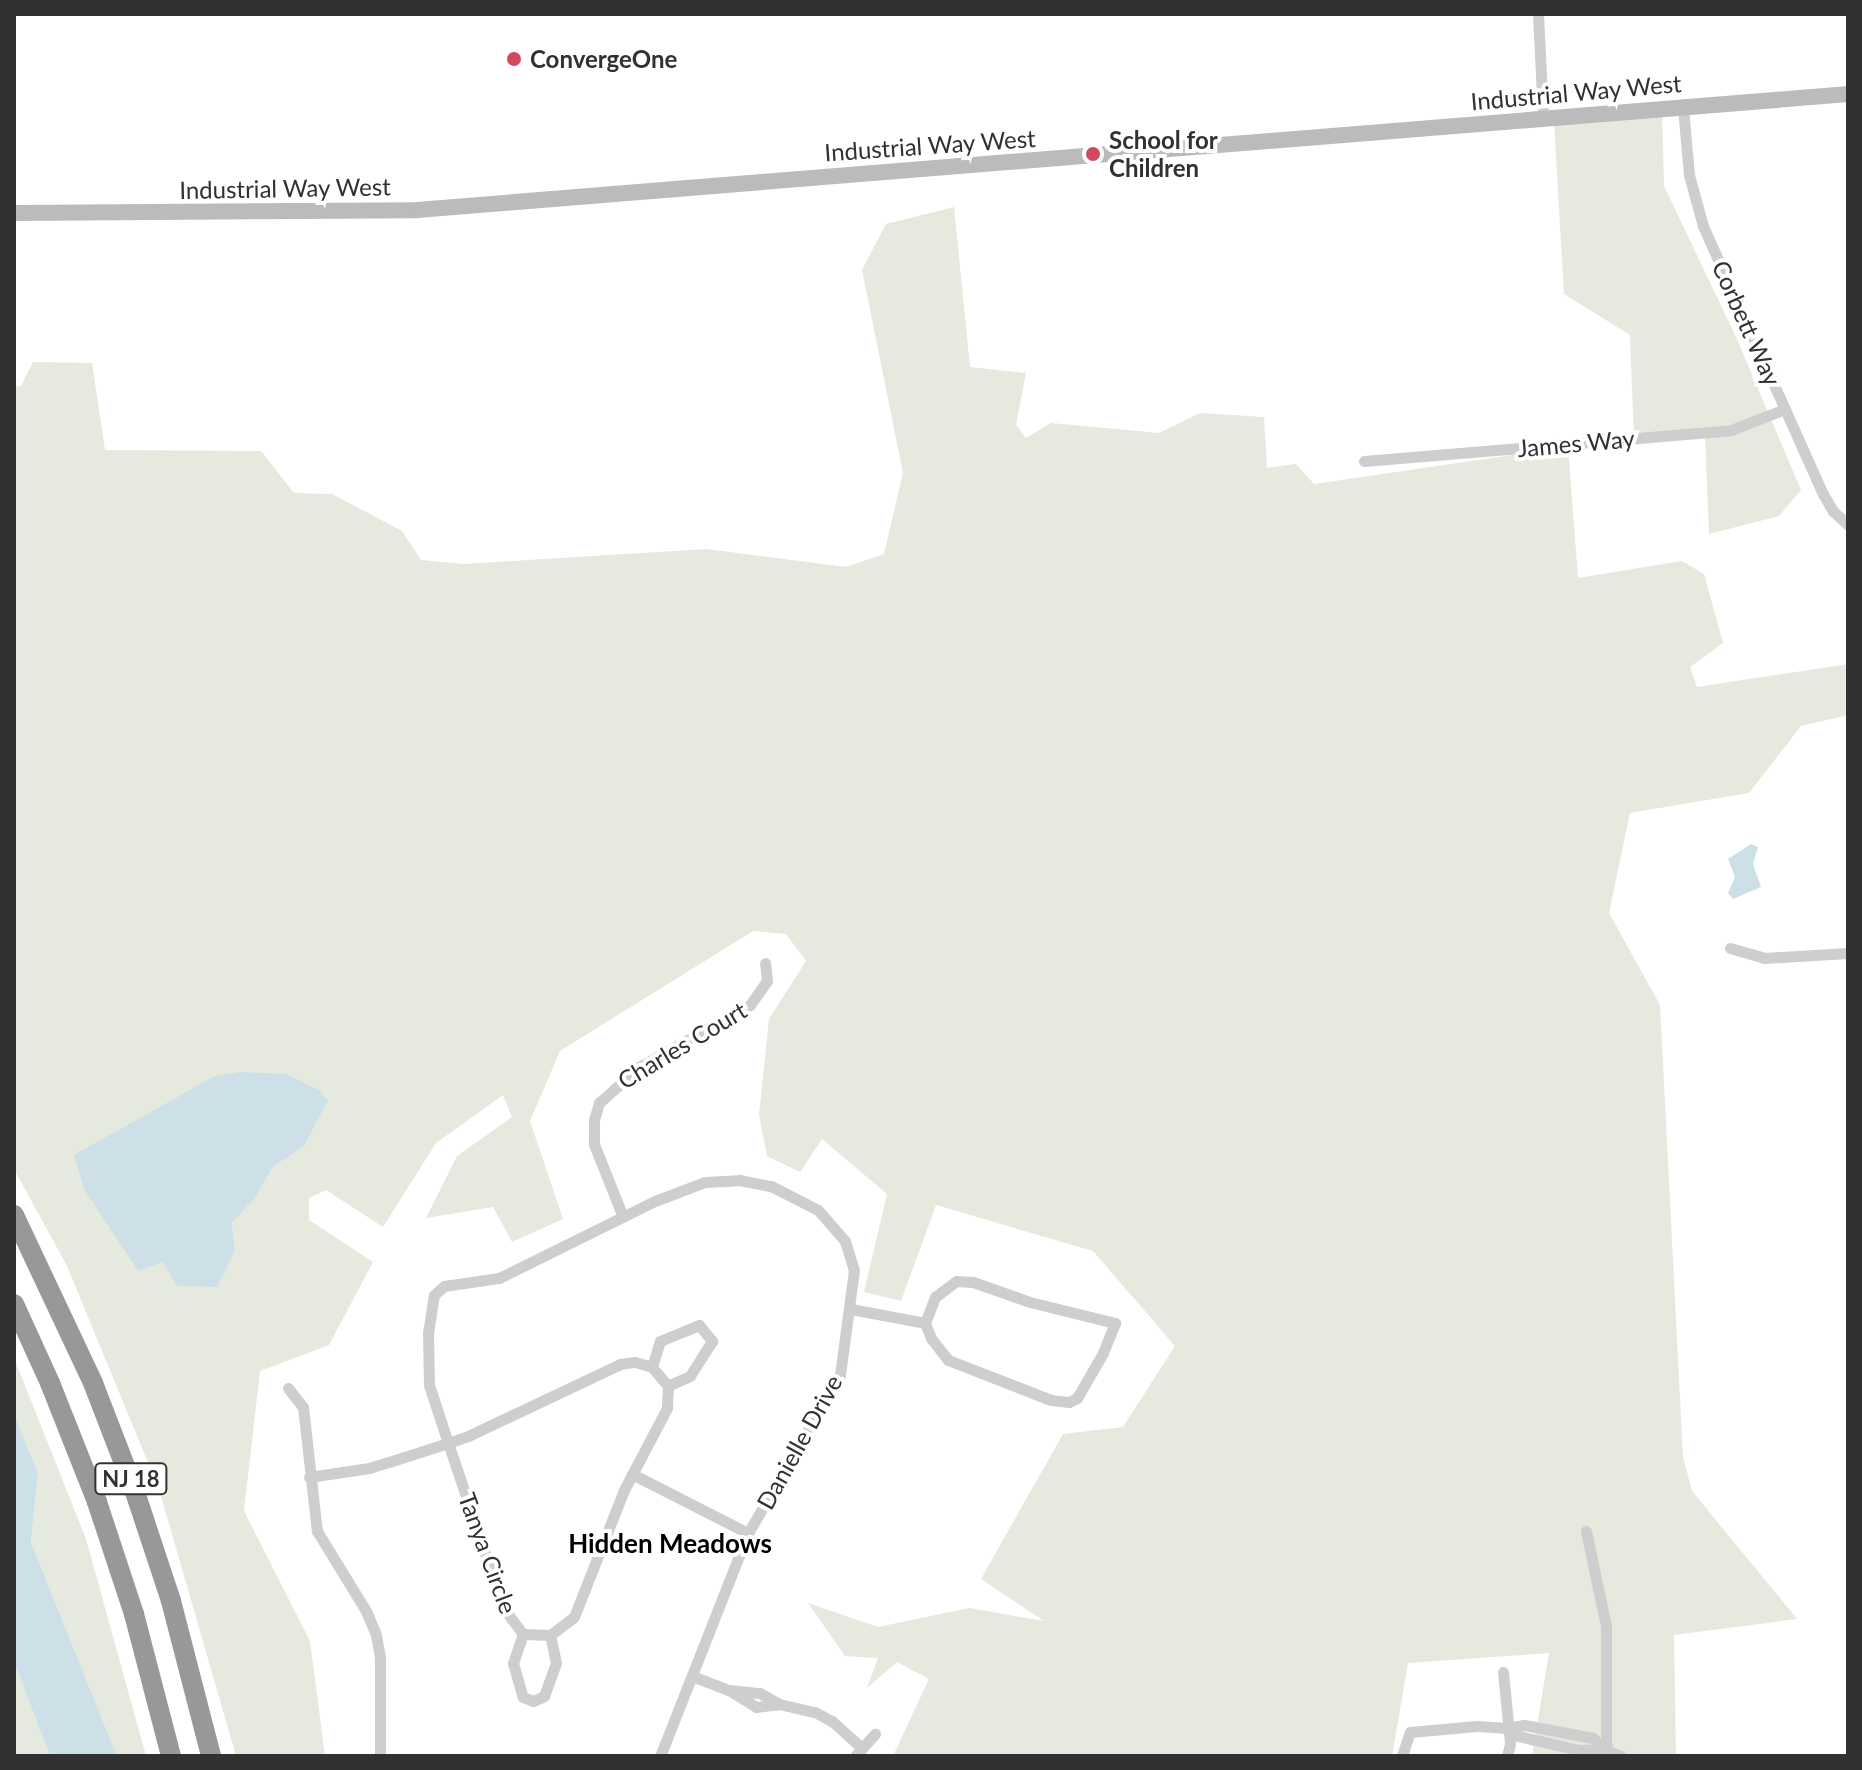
<!DOCTYPE html>
<html>
<head>
<meta charset="utf-8">
<style>
	body { margin:0 }
	#map { position:relative; width:1862px; height:1770px; overflow:hidden; background:#fff; font-family:Lato,sans-serif }
	div>[style] { position:absolute }
	[style*='--x'] { left:calc(var(--x)*1px); top:calc(var(--y)*1px); width:calc(var(--w)*1px); rotate:calc(var(--a)*1deg) }
	.green>* { inset:0; background:#e5e9de }
	.water>* { inset:0; background:#cde0e7 }
	.street>* { height:11px; margin:-5.5px; padding:0 5.5px; transform-origin:5.5px; border-radius:5.5px; background:#cecece }
	.secondary>* { height:16px; margin:-8px; padding:0 8px; transform-origin:8px; border-radius:8px; background:#bbb }
	.highway>* { height:20px; margin:-10px; padding:0 10px; transform-origin:10px; border-radius:10px; background:#989898 }
	.dots>* { width:22px; height:22px; translate:-50% -50%; box-sizing:border-box; border:4px solid #fff; border-radius:50% }
	span { translate:-50% -50%; white-space:nowrap; text-align:center; line-height:1.15; -webkit-text-stroke:8px #fff; paint-order:stroke }
	.shield-label span { padding:2px 6px; background:#fff; border:2px solid; border-radius:6px; -webkit-text-stroke-width:0 }
	.shield-label { font-size:22px; color:#313131; font-weight:700 }
	.poi-label { font-size:24px; color:#313131; font-weight:700 }
	.left { translate:0 -50%; text-align:left }
	.street-label { font-size:24px; color:#313131 }
	.neighbourhood-label { font-size:26px; color:#000; font-weight:700 }
	.frame { position:absolute; inset:0; border:16px solid #313131; pointer-events:none }
</style>
</head>
<body>
<div id="map">
	<div class="green">
		<div style="clip-path:polygon(1662px 111px,1664px 186px,1736px 337px,1801px 490px,1779px 516px,1709px 534px,1705px 433px,1634px 440px,1630px 335px,1564px 294px,1554px 122px)"></div>
		<div style="clip-path:polygon(evenodd,954px 207px,970px 367px,1026px 373px,1016px 425px,1026px 438px,1051px 423px,1159px 433px,1200px 413px,1264px 417px,1267px 468px,1296px 464px,1314px 484px,1568px 447px,1578px 578px,1682px 561px,1704px 574px,1723px 643px,1690px 667px,1697px 687px,1848px 664px,1848px 715px,1801px 726px,1749px 793px,1630px 813px,1609px 913px,1660px 1005px,1683px 1457px,1692px 1491px,1797px 1619px,1674px 1635px,1676px 1756px,1532px 1756px,1549px 1653px,1408px 1663px,1392px 1756px,893px 1756px,929px 1679px,897px 1662px,867px 1688px,878px 1658px,845px 1656px,808px 1603px,878px 1627px,969px 1608px,1044px 1621px,981px 1579px,1063px 1434px,1123px 1427px,1175px 1346px,1093px 1251px,936px 1205px,901px 1301px,864px 1292px,887px 1194px,822px 1139px,800px 1172px,767px 1156px,759px 1115px,769px 1019px,806px 961px,786px 934px,753px 931px,560px 1051px,530px 1121px,563px 1219px,512px 1242px,493px 1207px,426px 1218px,457px 1156px,512px 1117px,503px 1095px,436px 1143px,383px 1227px,326px 1190px,309px 1198px,309px 1220px,373px 1262px,329px 1345px,260px 1371px,244px 1511px,310px 1641px,325px 1756px,236px 1756px,159px 1489px,67px 1266px,14px 1169px,14px 387px,21px 386px,33px 362px,92px 363px,105px 450px,261px 451px,294px 493px,332px 494px,402px 531px,421px 560px,464px 564px,706px 549px,846px 567px,884px 554px,903px 473px,862px 270px,886px 224px,954px 207px,328px 1101px,304px 1146px,273px 1167px,255px 1198px,232px 1223px,235px 1250px,178px 1286px,163px 1262px,328px 1101px)"></div>
		<div style="clip-path:polygon(14px 1358px,86px 1539px,146px 1756px,117px 1756px,31px 1542px,38px 1473px,14px 1414px)"></div>
		<div style="clip-path:polygon(14px 1662px,50px 1756px,14px 1756px)"></div>
	</div>
	<div class="water">
		<div style="clip-path:polygon(1751px 844px,1758px 847px,1753px 864px,1761px 887px,1733px 899px,1728px 893px,1735px 877px,1728px 859px)"></div>
		<div style="clip-path:polygon(240px 1072px,286px 1074px,320px 1091px,328px 1101px,304px 1146px,273px 1167px,255px 1198px,232px 1223px,235px 1250px,217px 1287px,177px 1286px,163px 1262px,138px 1271px,84px 1189px,74px 1155px,215px 1076px)"></div>
		<div style="clip-path:polygon(14px 1414px,38px 1473px,31px 1542px,117px 1756px,50px 1756px,14px 1662px)"></div>
	</div>
	<div class="street">
		<div style="--x:1538;--y:14;--w:104;--a:87.2"></div>
		<div style="--x:1683;--y:108;--w:67;--a:84.9"></div>
		<div style="--x:1689;--y:175;--w:53;--a:74.6"></div>
		<div style="--x:1703;--y:226;--w:294;--a:65.9"></div>
		<div style="--x:1823;--y:494;--w:20;--a:60"></div>
		<div style="--x:1833;--y:511;--w:21;--a:43"></div>
		<div style="--x:1364;--y:461;--w:368;--a:-4.8"></div>
		<div style="--x:1731;--y:430;--w:58;--a:-21.3"></div>
		<div style="--x:1730;--y:948;--w:35;--a:16"></div>
		<div style="--x:1764;--y:958;--w:84;--a:-3.4"></div>
		<div style="--x:623;--y:1217;--w:79;--a:-111.7"></div>
		<div style="--x:594;--y:1144;--w:24;--a:-90"></div>
		<div style="--x:594;--y:1120;--w:18;--a:-74"></div>
		<div style="--x:599;--y:1103;--w:54;--a:-42"></div>
		<div style="--x:639;--y:1067;--w:127;--a:-29.2"></div>
		<div style="--x:750;--y:1005;--w:29;--a:-55"></div>
		<div style="--x:767;--y:981;--w:18;--a:-96"></div>
		<div style="--x:956;--y:1281;--w:17;--a:3"></div>
		<div style="--x:973;--y:1282;--w:60;--a:19.3"></div>
		<div style="--x:1030;--y:1302;--w:88;--a:13.9"></div>
		<div style="--x:1115;--y:1323;--w:32;--a:112"></div>
		<div style="--x:1103;--y:1353;--w:52;--a:120"></div>
		<div style="--x:1077;--y:1398;--w:9;--a:153"></div>
		<div style="--x:1069;--y:1402;--w:18;--a:-174"></div>
		<div style="--x:1051;--y:1400;--w:110;--a:-158.8"></div>
		<div style="--x:948;--y:1360;--w:28;--a:-128"></div>
		<div style="--x:931;--y:1338;--w:16;--a:-112"></div>
		<div style="--x:925;--y:1323;--w:28;--a:-69"></div>
		<div style="--x:935;--y:1297;--w:26;--a:-37"></div>
		<div style="--x:851;--y:1309;--w:75;--a:10.7"></div>
		<div style="--x:652;--y:1367;--w:27;--a:-73"></div>
		<div style="--x:660;--y:1341;--w:42;--a:-22.3"></div>
		<div style="--x:699;--y:1325;--w:21;--a:51"></div>
		<div style="--x:712;--y:1341;--w:41;--a:122.2"></div>
		<div style="--x:690;--y:1376;--w:24;--a:156"></div>
		<div style="--x:288;--y:1388;--w:24;--a:52"></div>
		<div style="--x:303;--y:1407;--w:125;--a:83.6"></div>
		<div style="--x:317;--y:1531;--w:94;--a:58.5"></div>
		<div style="--x:366;--y:1611;--w:26;--a:67"></div>
		<div style="--x:376;--y:1635;--w:23;--a:80"></div>
		<div style="--x:380;--y:1658;--w:98;--a:90"></div>
		<div style="--x:632;--y:1474;--w:130;--a:27"></div>
		<div style="--x:309;--y:1477;--w:61;--a:-8.5"></div>
		<div style="--x:369;--y:1468;--w:21;--a:-17"></div>
		<div style="--x:389;--y:1462;--w:62;--a:-17.9"></div>
		<div style="--x:448;--y:1443;--w:21;--a:-19"></div>
		<div style="--x:468;--y:1436;--w:168;--a:-25.3"></div>
		<div style="--x:620;--y:1364;--w:15;--a:-8"></div>
		<div style="--x:635;--y:1362;--w:18;--a:16"></div>
		<div style="--x:652;--y:1367;--w:25;--a:50"></div>
		<div style="--x:668;--y:1386;--w:22;--a:93"></div>
		<div style="--x:667;--y:1408;--w:93;--a:117.7"></div>
		<div style="--x:624;--y:1490;--w:136;--a:111.5"></div>
		<div style="--x:574;--y:1617;--w:30;--a:143"></div>
		<div style="--x:550;--y:1635;--w:27;--a:-178"></div>
		<div style="--x:523;--y:1634;--w:31;--a:-127"></div>
		<div style="--x:504;--y:1609;--w:175;--a:-108.6"></div>
		<div style="--x:448;--y:1443;--w:52;--a:-108.1"></div>
		<div style="--x:432;--y:1394;--w:9;--a:-108"></div>
		<div style="--x:429;--y:1385;--w:52;--a:-91.1"></div>
		<div style="--x:428;--y:1333;--w:38;--a:-81"></div>
		<div style="--x:434;--y:1295;--w:13;--a:-42"></div>
		<div style="--x:444;--y:1286;--w:56;--a:-8.3"></div>
		<div style="--x:499;--y:1278;--w:174;--a:-26.3"></div>
		<div style="--x:655;--y:1201;--w:53;--a:-20.8"></div>
		<div style="--x:705;--y:1182;--w:34;--a:-3"></div>
		<div style="--x:739;--y:1180;--w:33;--a:11"></div>
		<div style="--x:771;--y:1186;--w:53;--a:27.1"></div>
		<div style="--x:818;--y:1210;--w:41;--a:48.9"></div>
		<div style="--x:845;--y:1241;--w:30;--a:73"></div>
		<div style="--x:854;--y:1270;--w:106;--a:97.6"></div>
		<div style="--x:840;--y:1375;--w:183;--a:120.2"></div>
		<div style="--x:748;--y:1533;--w:240;--a:111.5"></div>
		<div style="--x:1586;--y:1531;--w:97;--a:78.1"></div>
		<div style="--x:1606;--y:1626;--w:117;--a:90"></div>
		<div style="--x:1606;--y:1743;--w:8;--a:76"></div>
		<div style="--x:1608;--y:1751;--w:14;--a:21"></div>
		<div style="--x:523;--y:1634;--w:31;--a:109"></div>
		<div style="--x:513;--y:1663;--w:35;--a:74"></div>
		<div style="--x:523;--y:1697;--w:11;--a:22"></div>
		<div style="--x:533;--y:1701;--w:12;--a:-24"></div>
		<div style="--x:544;--y:1696;--w:35;--a:-70"></div>
		<div style="--x:556;--y:1663;--w:29;--a:-102"></div>
		<div style="--x:1503;--y:1672;--w:72;--a:84.4"></div>
		<div style="--x:1510;--y:1744;--w:12;--a:104"></div>
		<div style="--x:692;--y:1676;--w:40;--a:21"></div>
		<div style="--x:729;--y:1690;--w:31;--a:6"></div>
		<div style="--x:760;--y:1693;--w:22;--a:30"></div>
		<div style="--x:729;--y:1690;--w:32;--a:32"></div>
		<div style="--x:756;--y:1707;--w:23;--a:-7"></div>
		<div style="--x:779;--y:1704;--w:37;--a:13"></div>
		<div style="--x:815;--y:1712;--w:21;--a:29"></div>
		<div style="--x:833;--y:1722;--w:39;--a:42"></div>
		<div style="--x:1602;--y:1748;--w:13;--a:-132"></div>
		<div style="--x:1593;--y:1738;--w:70;--a:-169.3"></div>
		<div style="--x:1524;--y:1725;--w:17;--a:170"></div>
		<div style="--x:1507;--y:1728;--w:14;--a:36"></div>
		<div style="--x:1518;--y:1736;--w:63;--a:12.9"></div>
		<div style="--x:1579;--y:1750;--w:28;--a:-2"></div>
		<div style="--x:855;--y:1756;--w:30;--a:-48"></div>
		<div style="--x:1402;--y:1756;--w:25;--a:-72"></div>
		<div style="--x:1410;--y:1732;--w:67;--a:-5.1"></div>
		<div style="--x:1477;--y:1726;--w:30;--a:4"></div>
	</div>
	<div class="secondary">
		<div style="--x:14;--y:213;--w:403;--a:-0.4"></div>
		<div style="--x:417;--y:210;--w:1436;--a:-4.63"></div>
	</div>
	<div class="highway">
		<div style="--x:14;--y:1215;--w:186;--a:64.8"></div>
		<div style="--x:93;--y:1383;--w:117;--a:68.9"></div>
		<div style="--x:135;--y:1492;--w:115;--a:71.7"></div>
		<div style="--x:171;--y:1601;--w:160;--a:75.5"></div>
		<div style="--x:14;--y:1304;--w:87;--a:65.5"></div>
		<div style="--x:50;--y:1383;--w:128;--a:68.4"></div>
		<div style="--x:97;--y:1502;--w:118;--a:71.7"></div>
		<div style="--x:134;--y:1614;--w:147;--a:75.4"></div>
	</div>
	<div class="dots">
		<div style="left:514px;top:59px;background:#d14961"></div>
		<div style="left:1093px;top:154px;background:#d14961"></div>
	</div>
	<div class="shield-label">
		<span style="left:131px;top:1479px">NJ 18</span>
	</div>
	<div class="poi-label">
		<span class="left" style="left:530px;top:59px">ConvergeOne</span>
		<span class="left" style="left:1109px;top:154px">School for<br>Children</span>
	</div>
	<div class="street-label">
		<span style="left:1576px;top:92px;rotate:-5deg">Industrial Way West</span>
		<span style="left:930px;top:145px;rotate:-4deg">Industrial Way West</span>
		<span style="left:285px;top:188px;rotate:-1deg">Industrial Way West</span>
		<span style="left:1747px;top:323px;rotate:66deg">Corbett Way</span>
		<span style="left:1576px;top:443px;rotate:-5deg">James Way</span>
		<span style="left:682px;top:1045px;rotate:-31deg">Charles Court</span>
		<span style="left:799px;top:1442px;rotate:-61deg">Danielle Drive</span>
		<span style="left:488px;top:1553px;rotate:70deg">Tanya Circle</span>
	</div>
	<div class="neighbourhood-label">
		<span style="left:670px;top:1544px">Hidden Meadows</span>
	</div>
	<div class="frame"></div>
</div>
</body>
</html>
